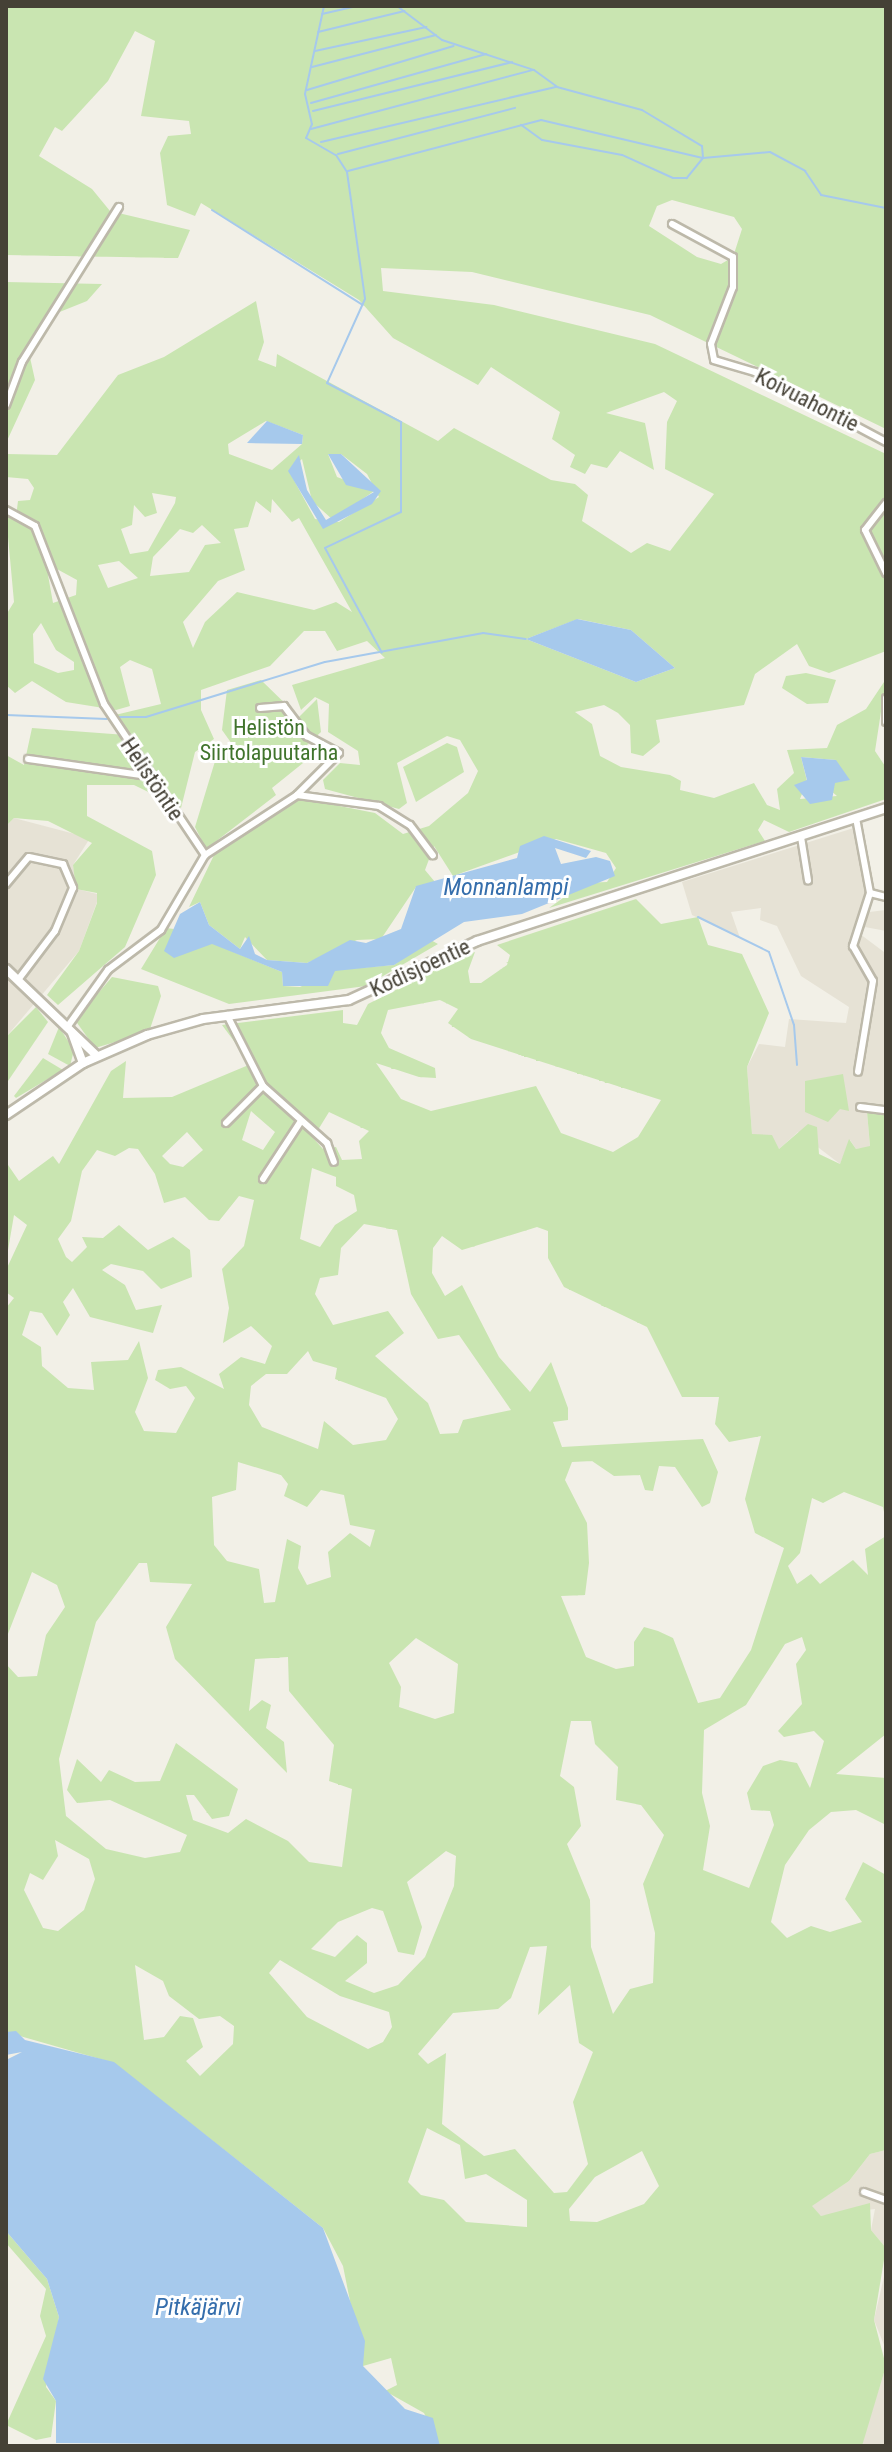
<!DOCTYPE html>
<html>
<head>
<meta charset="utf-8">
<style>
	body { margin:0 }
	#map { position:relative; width:892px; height:2452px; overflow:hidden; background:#f2f0e7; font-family:"Roboto Condensed",sans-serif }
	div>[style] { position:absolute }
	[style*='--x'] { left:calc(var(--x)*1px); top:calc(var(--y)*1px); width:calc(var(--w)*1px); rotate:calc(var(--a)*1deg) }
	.residential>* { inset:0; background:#e6e2d5 }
	.green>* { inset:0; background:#c9e5b1 }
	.water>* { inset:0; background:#a6c9ec }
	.stream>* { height:2px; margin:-1px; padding:0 1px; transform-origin:1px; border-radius:1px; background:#a6c9ec }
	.roads { filter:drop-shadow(2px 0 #bdb9aa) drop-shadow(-2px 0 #bdb9aa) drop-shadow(0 2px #bdb9aa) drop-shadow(0 -2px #bdb9aa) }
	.minor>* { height:6px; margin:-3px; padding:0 3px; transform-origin:3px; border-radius:3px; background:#fff }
	.tertiary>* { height:8px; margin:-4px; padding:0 4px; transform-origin:4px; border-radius:4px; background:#fff }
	span { translate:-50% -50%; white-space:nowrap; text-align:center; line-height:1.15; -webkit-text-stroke:6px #fff; paint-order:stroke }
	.street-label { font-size:22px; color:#454136 }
	.park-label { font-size:22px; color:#40742c }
	.water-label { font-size:24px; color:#356eac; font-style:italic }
	.frame { position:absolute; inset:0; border:8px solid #454136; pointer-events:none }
</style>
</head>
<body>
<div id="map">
	<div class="residential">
		<div style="clip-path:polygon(14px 818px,90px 838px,73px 865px,77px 889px,97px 894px,97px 902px,79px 951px,6px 1037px,6px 826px)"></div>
		<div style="clip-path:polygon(860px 826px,872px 887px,869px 912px,886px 910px,886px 931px,865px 927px,860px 934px,884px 952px,886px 1114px,867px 1112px,870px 1147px,856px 1149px,850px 1140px,840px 1164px,798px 1132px,779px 1149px,752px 1134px,747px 1067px,759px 1044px,785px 1047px,789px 1019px,846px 1023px,849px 1007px,801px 976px,777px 926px,760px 920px,761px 908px,731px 912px,740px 938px,692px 915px,682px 882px)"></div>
		<div style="clip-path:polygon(886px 2150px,886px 2248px,871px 2230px,875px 2209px,821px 2216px,811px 2206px,849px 2181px,870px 2154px)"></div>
		<div style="clip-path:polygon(886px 2268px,886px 2350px,874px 2320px)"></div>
		<div style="clip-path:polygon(886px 2366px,886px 2446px,862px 2446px,865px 2433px)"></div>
	</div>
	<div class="green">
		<div style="clip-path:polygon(evenodd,6px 6px,886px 6px,886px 429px,650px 315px,472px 272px,381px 268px,383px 291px,494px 305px,655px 344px,886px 454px,886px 651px,829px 673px,809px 666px,797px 644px,755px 674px,744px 705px,656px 720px,660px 742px,643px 756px,631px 753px,630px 725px,618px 713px,604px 705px,575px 712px,592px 724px,600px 756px,621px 767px,670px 775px,681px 781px,680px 790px,714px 798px,754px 783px,767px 805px,780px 810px,777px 789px,794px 773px,787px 750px,827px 748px,837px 725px,866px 709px,886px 679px,875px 751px,885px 766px,886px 799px,789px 832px,764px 820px,758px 830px,765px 841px,758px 843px,549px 908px,584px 883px,607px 882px,616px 868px,606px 853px,556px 839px,453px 876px,434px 846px,425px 870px,435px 882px,416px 887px,381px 939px,357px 940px,307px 963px,267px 960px,245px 937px,240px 949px,209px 925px,200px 902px,189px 907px,215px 853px,299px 798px,375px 813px,403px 834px,429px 826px,468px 793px,478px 771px,460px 740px,447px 736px,397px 763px,407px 803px,399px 809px,325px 789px,323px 780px,340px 763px,360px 765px,358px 751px,328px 732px,329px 704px,315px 697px,301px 710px,292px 685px,385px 658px,367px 641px,337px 651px,325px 631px,304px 631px,270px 666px,201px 690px,201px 710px,214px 739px,195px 752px,181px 808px,134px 785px,87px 785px,87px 816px,152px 851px,156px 875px,125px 947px,58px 1005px,47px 995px,79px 951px,97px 903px,97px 893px,76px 889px,73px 865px,92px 843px,48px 821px,14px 818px,6px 826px,6px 755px,24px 765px,32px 728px,126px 735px,115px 715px,161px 704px,152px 669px,130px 660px,120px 667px,130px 706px,116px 710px,66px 702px,32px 681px,15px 693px,6px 685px,6px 615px,14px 602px,6px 515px,16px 517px,18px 501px,30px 500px,34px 488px,28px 479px,6px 477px,6px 454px,57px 455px,118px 375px,164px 357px,256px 301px,264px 342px,258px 360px,276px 367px,277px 354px,438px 441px,454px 428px,551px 480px,575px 484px,588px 495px,582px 521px,631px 553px,647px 543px,670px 551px,714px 494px,665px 469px,667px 422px,677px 401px,664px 392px,606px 413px,645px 423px,654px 470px,620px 451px,607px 468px,591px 464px,585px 474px,570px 467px,575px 455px,552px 439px,560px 412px,491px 367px,478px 385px,393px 338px,359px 300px,201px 203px,195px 216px,167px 205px,160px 153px,168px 136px,191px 134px,189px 121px,141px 116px,155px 41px,135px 31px,108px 81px,62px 131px,55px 127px,39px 156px,92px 189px,110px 211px,190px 230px,178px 258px,6px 255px,6px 6px,672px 200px,734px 217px,742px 229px,733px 257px,721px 264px,697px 257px,649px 226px,657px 206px,672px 200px,6px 6px,266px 421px,303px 435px,302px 444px,272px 470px,229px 454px,228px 444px,266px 421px,6px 6px,328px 454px,341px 454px,367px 474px,379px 497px,339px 522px,315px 519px,289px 471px,302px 459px,312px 501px,333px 520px,374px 491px,337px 477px,328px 454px,6px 6px,152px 493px,176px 497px,175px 503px,148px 551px,130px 554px,121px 529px,132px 525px,134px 505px,145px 517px,157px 513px,152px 493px,6px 6px,272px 499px,292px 522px,299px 518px,352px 612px,336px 602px,314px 610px,237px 592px,205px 622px,193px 648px,183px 622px,218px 581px,245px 570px,234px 529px,248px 527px,256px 501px,271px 513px,272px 499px,6px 6px,202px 525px,221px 543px,205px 545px,189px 572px,150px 576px,153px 557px,180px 529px,193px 533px,202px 525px,6px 6px,119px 561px,138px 578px,108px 588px,98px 565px,119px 561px,6px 6px,55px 568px,77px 580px,76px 595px,53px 603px,48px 575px,55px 568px,6px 6px,578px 619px,631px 630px,675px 668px,636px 682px,526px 639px,578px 619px,6px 6px,41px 623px,56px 650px,74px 662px,74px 670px,58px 673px,34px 663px,33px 634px,41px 623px,6px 6px,801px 757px,836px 760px,830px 790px,837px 796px,800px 799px,807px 781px,801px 757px)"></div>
		<div style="clip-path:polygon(6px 282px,102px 284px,87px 301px,57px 313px,29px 353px,35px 380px,6px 443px)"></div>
		<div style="clip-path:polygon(806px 673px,836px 680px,828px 703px,807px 704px,782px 688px,786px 676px)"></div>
		<div style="clip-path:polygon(261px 680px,299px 717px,317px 699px,321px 732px,307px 745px,308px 759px,272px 788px,276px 795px,206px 849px,195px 827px,216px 758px,232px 744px,222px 730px,227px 690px)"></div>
		<div style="clip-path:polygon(447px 743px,457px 747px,464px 772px,416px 802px,403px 767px)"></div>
		<div style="clip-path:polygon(evenodd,636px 899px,661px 924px,698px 917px,708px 945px,742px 954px,769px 1013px,747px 1067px,752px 1134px,772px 1135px,779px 1149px,808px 1124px,817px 1127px,819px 1154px,840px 1164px,849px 1139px,856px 1149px,870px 1146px,867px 1112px,886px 1114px,886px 1522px,883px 1507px,844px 1492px,823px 1503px,812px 1498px,800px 1553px,788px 1566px,797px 1584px,811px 1574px,820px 1584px,853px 1560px,868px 1575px,865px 1549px,886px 1536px,886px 1734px,836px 1774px,886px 1778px,886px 1825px,856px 1810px,831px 1812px,809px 1830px,785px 1865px,771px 1922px,787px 1938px,811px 1926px,830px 1932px,862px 1922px,845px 1899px,863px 1862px,886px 1875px,886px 2150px,870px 2154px,849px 2181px,812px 2206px,821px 2216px,870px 2203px,871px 2230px,886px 2248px,874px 2320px,886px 2366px,862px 2446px,440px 2446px,424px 2413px,385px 2391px,397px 2385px,391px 2358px,363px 2366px,343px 2266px,323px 2228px,114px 2063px,6px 2032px,6px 1664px,18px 1677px,37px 1676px,46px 1635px,65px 1607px,57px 1585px,32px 1572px,6px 1639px,6px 1308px,14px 1298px,6px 1292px,6px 1270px,27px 1225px,14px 1215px,6px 1262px,6px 1162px,19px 1181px,53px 1156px,59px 1164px,111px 1071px,126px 1061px,123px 1098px,172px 1097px,251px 1064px,222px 1025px,343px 1010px,343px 1023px,357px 1025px,368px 1004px,463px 956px,475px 952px,468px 971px,470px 983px,481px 983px,507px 965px,510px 955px,497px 945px,636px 899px,440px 1000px,458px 1009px,448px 1023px,471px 1039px,661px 1100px,638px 1137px,613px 1152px,561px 1133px,536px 1086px,431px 1111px,401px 1099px,376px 1063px,419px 1077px,436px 1078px,435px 1068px,389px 1048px,381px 1033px,388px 1010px,440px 1000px,636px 899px,251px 1111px,275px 1132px,263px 1150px,242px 1140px,251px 1111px,636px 899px,329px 1112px,369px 1131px,359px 1141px,362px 1159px,342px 1160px,336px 1147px,323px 1149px,313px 1138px,329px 1112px,636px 899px,187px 1132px,203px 1150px,183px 1167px,170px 1164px,162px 1156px,187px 1132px,636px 899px,129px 1148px,138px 1149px,155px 1174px,164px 1203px,185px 1197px,209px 1220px,219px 1221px,239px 1196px,254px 1200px,244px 1246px,222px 1269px,229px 1308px,223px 1343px,251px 1326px,272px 1346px,265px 1364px,241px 1357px,219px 1374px,224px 1389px,181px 1367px,158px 1370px,155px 1380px,170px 1389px,186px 1386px,195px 1398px,176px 1433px,144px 1431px,135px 1412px,148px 1378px,139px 1341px,128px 1360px,91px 1362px,94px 1390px,68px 1388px,42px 1366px,41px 1347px,22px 1335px,30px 1311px,42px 1313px,57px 1336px,70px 1315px,63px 1302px,73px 1288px,90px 1317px,153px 1333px,162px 1305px,136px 1310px,125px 1285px,102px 1270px,111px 1264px,143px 1271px,161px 1289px,192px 1277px,190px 1250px,173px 1237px,148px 1250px,119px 1225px,103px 1238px,82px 1237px,87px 1247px,72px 1262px,66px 1257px,58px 1239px,71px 1221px,82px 1171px,97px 1150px,115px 1156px,129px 1148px,636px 899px,312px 1168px,336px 1177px,336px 1186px,354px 1195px,357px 1211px,335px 1225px,320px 1247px,300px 1239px,312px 1168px,636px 899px,364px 1224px,397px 1230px,411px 1294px,438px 1339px,459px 1335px,511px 1410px,463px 1420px,458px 1433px,440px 1434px,428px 1403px,375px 1356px,404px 1333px,388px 1311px,333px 1325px,315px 1294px,320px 1278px,338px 1275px,341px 1248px,364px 1224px,636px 899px,537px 1227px,548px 1231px,548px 1258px,564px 1287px,647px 1327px,682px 1397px,719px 1397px,715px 1424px,729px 1442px,761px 1436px,745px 1499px,755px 1533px,784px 1548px,751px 1650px,720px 1698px,698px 1703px,673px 1638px,658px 1631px,644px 1627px,634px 1642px,634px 1666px,616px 1669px,586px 1657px,561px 1596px,585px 1595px,589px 1563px,587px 1523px,565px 1480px,572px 1462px,592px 1461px,614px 1476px,640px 1475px,645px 1490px,653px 1491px,659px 1466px,675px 1467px,702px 1507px,710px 1503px,718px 1472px,703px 1439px,562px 1447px,553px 1422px,568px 1420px,568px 1408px,551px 1362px,530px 1392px,499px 1357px,462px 1285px,445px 1296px,432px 1273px,433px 1248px,442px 1236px,462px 1250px,537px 1227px,636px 899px,308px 1351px,313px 1361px,337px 1368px,335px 1379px,386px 1398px,398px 1419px,386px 1440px,353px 1445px,324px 1421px,318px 1449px,262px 1427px,249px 1405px,251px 1386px,266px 1374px,287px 1374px,308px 1351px,636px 899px,238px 1462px,281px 1475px,288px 1484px,284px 1496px,307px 1507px,321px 1490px,344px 1495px,350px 1525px,375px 1530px,370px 1547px,350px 1533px,328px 1552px,331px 1577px,307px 1585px,298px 1568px,301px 1546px,287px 1539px,275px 1602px,264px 1603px,259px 1569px,227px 1561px,214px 1545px,212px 1497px,236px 1490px,238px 1462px,636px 899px,139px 1563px,147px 1563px,150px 1582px,192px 1584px,166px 1627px,175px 1659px,287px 1773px,284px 1742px,266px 1728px,271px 1705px,262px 1700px,249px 1711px,255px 1659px,288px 1657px,289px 1691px,334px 1745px,329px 1781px,352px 1789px,342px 1867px,309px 1862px,288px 1841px,246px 1819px,228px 1833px,193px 1820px,186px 1795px,194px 1795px,212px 1819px,229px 1816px,238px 1789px,176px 1743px,160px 1781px,135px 1782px,109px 1770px,101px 1782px,77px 1759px,67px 1790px,77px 1803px,110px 1800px,187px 1835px,180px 1852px,145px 1858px,106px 1849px,66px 1816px,59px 1759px,96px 1622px,139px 1563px,636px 899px,802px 1637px,806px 1650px,796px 1664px,802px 1704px,778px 1731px,784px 1737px,814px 1731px,824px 1741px,810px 1788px,797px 1763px,780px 1760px,763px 1766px,747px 1793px,751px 1810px,770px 1811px,774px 1825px,749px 1888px,703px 1870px,710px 1826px,702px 1793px,704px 1730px,746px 1705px,785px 1644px,802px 1637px,636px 899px,416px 1638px,458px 1664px,454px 1713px,435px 1719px,399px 1707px,401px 1687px,389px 1663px,416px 1638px,636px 899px,571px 1721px,591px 1721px,595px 1744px,618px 1767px,616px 1800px,641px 1805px,664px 1835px,643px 1884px,655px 1933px,653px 1983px,630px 1989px,613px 2014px,591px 1947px,590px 1900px,567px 1844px,581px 1826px,574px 1787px,560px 1776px,571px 1721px,636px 899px,55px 1840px,89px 1859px,95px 1879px,84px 1910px,58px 1931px,43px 1928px,24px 1890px,30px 1873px,43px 1880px,58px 1856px,55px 1840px,636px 899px,446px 1851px,456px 1856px,454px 1886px,425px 1957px,398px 1985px,374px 1993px,345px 1981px,367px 1963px,367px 1943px,357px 1935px,335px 1957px,311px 1949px,338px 1922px,372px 1908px,383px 1911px,398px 1952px,414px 1955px,422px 1927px,407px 1882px,446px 1851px,636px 899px,547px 1946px,538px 2015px,570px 1985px,579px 2043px,593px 2052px,573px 2102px,588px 2164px,567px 2192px,554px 2193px,515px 2149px,484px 2156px,442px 2124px,446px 2053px,428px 2064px,418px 2054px,453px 2013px,498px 2009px,511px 1998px,530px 1947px,547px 1946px,636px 899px,280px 1960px,340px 1996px,389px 2012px,392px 2027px,383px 2042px,368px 2049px,307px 2017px,269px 1973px,280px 1960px,636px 899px,135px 1965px,163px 1981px,169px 1996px,199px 2019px,220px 2016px,234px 2026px,233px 2044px,200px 2076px,186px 2061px,203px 2047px,193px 2018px,180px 2016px,164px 2037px,144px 2040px,135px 1965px,636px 899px,427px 2128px,460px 2145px,465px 2179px,486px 2174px,527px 2200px,527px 2227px,466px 2222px,444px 2200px,421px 2195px,408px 2182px,427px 2128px,636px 899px,642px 2151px,659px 2186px,644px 2204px,597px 2222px,570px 2221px,569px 2209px,595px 2177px,642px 2151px)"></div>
		<div style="clip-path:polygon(166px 928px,174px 929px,171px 944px,212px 943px,282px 972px,283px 986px,300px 987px,335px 970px,394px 965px,429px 939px,438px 944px,366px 986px,229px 1004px,141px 969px)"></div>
		<div style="clip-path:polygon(112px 977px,158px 986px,161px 996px,149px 1032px,95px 1048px,75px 1020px)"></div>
		<div style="clip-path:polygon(36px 1007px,48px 1022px,6px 1084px,6px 1037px)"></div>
		<div style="clip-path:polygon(59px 1027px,74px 1050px,70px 1066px,48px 1054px)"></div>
		<div style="clip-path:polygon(43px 1058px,63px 1070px,16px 1098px,14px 1096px)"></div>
		<div style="clip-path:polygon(843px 1074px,849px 1111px,840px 1109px,828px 1122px,805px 1112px,805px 1081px)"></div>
		<div style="clip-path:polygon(6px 2231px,47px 2279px,59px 2317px,46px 2387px,56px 2401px,51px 2437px,36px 2440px,6px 2425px,46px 2336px,40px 2316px,46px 2289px,6px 2243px)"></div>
	</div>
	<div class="water">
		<div style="clip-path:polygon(267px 421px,303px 435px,302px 444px,247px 443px)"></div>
		<div style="clip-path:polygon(328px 454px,341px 454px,381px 491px,372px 504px,323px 529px,288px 471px,299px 455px,307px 490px,326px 520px,374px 492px,346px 485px)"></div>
		<div style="clip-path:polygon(577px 619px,631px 630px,675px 668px,636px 682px,526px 639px)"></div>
		<div style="clip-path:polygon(801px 757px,836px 760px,850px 780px,835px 783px,832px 800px,810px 804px,794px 785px,807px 780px)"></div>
		<div style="clip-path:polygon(544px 836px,591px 851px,586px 858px,555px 848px,561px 864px,596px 857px,610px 861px,615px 876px,522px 914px,464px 922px,394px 965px,335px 971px,328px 986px,283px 986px,282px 972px,212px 944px,174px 958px,164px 951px,180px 914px,200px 902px,209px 925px,240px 949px,249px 936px,255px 954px,267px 960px,307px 963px,350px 940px,366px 943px,401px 929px,416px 886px,517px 858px,520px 846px)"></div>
		<div style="clip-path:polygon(16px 2031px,25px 2040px,114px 2062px,323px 2228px,365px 2341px,363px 2366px,405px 2409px,433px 2418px,440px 2446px,56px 2443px,56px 2401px,43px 2379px,59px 2317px,47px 2279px,6px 2231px,6px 2060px,22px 2052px,6px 2055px,6px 2032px)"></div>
	</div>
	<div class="stream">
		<div style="--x:324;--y:6;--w:90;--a:102.2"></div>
		<div style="--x:305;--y:94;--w:31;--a:77"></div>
		<div style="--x:312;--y:124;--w:15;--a:113"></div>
		<div style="--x:306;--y:138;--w:34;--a:30"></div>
		<div style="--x:336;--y:155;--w:20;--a:57"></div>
		<div style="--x:347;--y:172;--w:128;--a:81.9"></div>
		<div style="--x:365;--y:299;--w:92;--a:114.3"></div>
		<div style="--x:327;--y:383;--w:84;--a:27.8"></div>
		<div style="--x:401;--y:422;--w:90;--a:90"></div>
		<div style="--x:401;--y:512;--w:84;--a:154.7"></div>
		<div style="--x:325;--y:548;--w:119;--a:61.5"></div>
		<div style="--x:397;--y:6;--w:56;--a:37.1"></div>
		<div style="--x:442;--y:40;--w:97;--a:18.1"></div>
		<div style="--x:534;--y:70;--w:29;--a:36"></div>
		<div style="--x:557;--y:87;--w:88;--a:15.1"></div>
		<div style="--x:642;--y:110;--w:70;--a:31"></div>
		<div style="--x:702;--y:146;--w:12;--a:85"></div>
		<div style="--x:703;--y:158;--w:26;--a:129"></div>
		<div style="--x:687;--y:178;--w:14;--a:180"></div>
		<div style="--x:673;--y:178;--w:56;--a:-155.7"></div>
		<div style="--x:622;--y:155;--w:81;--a:-169.4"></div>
		<div style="--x:542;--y:140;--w:26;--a:-144"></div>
		<div style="--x:322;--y:14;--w:37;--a:-13"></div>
		<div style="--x:318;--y:32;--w:89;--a:-13.6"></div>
		<div style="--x:315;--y:51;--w:114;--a:-12.2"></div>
		<div style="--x:312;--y:67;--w:128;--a:-14.5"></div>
		<div style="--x:307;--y:90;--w:153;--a:-16.7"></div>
		<div style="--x:311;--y:103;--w:182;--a:-15.6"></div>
		<div style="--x:313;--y:111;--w:205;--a:-13.8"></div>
		<div style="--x:311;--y:129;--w:230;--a:-14.9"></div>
		<div style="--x:321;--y:142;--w:241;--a:-13.2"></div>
		<div style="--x:338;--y:154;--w:183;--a:-14.6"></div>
		<div style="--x:348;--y:171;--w:200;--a:-14.8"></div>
		<div style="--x:541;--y:120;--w:166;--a:13.2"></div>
		<div style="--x:703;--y:158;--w:67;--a:-5.1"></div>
		<div style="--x:770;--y:152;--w:40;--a:28"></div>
		<div style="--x:805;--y:171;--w:29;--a:56"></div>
		<div style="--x:821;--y:195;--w:66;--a:11.3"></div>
		<div style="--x:212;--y:210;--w:178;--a:32.2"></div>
		<div style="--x:6;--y:715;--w:101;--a:2.3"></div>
		<div style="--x:117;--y:717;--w:29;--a:0"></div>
		<div style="--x:146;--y:717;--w:187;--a:-17.1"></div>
		<div style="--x:325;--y:662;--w:161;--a:-10.4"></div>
		<div style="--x:483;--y:633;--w:43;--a:7.9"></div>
		<div style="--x:698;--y:917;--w:79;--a:26.2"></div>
		<div style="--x:769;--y:952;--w:77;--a:71.1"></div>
		<div style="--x:794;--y:1025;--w:40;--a:85.7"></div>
	</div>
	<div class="roads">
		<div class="minor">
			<div style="--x:672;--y:224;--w:69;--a:28.4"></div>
			<div style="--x:733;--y:257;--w:30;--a:90"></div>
			<div style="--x:733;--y:287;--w:61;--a:111.1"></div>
			<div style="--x:711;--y:344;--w:16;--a:79"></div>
			<div style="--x:714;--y:360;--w:43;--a:16.3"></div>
			<div style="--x:755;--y:372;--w:149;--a:28.1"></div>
			<div style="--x:6;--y:405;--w:46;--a:-69.6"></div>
			<div style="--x:22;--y:362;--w:183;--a:-58"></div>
			<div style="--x:886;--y:503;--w:34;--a:128"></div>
			<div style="--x:865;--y:530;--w:48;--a:64"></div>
			<div style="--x:6;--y:510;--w:33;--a:29"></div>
			<div style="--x:35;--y:526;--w:191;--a:68.8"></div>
			<div style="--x:104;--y:704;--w:182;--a:56.2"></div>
			<div style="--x:205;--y:855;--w:87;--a:120.4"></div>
			<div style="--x:161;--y:930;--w:66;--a:143"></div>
			<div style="--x:108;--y:970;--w:69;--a:125.5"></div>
			<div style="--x:886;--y:698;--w:24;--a:90"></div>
			<div style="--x:260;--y:708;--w:24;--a:-5"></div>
			<div style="--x:284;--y:706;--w:38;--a:53"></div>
			<div style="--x:307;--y:736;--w:36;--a:28"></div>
			<div style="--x:339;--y:753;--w:59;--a:135"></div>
			<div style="--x:28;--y:759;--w:120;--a:8.1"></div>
			<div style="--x:856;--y:818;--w:76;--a:79.4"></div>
			<div style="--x:870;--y:893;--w:56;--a:107.8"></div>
			<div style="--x:853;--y:946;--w:40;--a:60.3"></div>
			<div style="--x:873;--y:981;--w:92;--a:99.4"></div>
			<div style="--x:801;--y:837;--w:44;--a:80.8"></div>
			<div style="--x:205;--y:855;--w:110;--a:-33.1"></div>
			<div style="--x:297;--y:795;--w:83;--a:7.6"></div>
			<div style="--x:379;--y:806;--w:36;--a:32"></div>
			<div style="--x:410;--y:825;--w:38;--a:53"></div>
			<div style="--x:6;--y:884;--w:35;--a:-50"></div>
			<div style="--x:29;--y:857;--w:35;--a:12"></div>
			<div style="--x:63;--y:864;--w:26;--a:67"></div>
			<div style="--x:73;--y:888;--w:47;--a:112.7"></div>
			<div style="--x:55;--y:931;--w:61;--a:127.1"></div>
			<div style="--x:870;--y:893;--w:16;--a:14"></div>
			<div style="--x:227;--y:1015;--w:80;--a:63.1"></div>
			<div style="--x:263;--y:1086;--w:86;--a:41.7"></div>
			<div style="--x:327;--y:1143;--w:20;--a:70"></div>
			<div style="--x:860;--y:1107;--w:26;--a:7"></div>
			<div style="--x:226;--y:1123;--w:52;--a:-45"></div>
			<div style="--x:263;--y:1179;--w:69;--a:-56.8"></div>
			<div style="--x:864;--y:2192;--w:23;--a:20"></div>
		</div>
		<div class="tertiary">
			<div style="--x:6;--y:969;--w:126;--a:43.7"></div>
			<div style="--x:72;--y:1033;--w:32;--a:70"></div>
			<div style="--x:6;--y:1115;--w:93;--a:-34"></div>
			<div style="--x:83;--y:1063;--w:70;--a:-23.6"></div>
			<div style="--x:147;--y:1035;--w:58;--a:-15.9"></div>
			<div style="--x:203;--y:1019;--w:147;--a:-7.4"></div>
			<div style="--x:349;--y:1000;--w:141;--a:-24.7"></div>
			<div style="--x:477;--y:941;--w:430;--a:-18"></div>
		</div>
	</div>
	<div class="street-label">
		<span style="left:807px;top:400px;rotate:27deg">Koivuahontie</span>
		<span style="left:152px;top:779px;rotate:56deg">Helistöntie</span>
		<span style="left:420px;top:968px;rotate:-25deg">Kodisjoentie</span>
	</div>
	<div class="park-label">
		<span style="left:269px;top:740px">Helistön<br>Siirtolapuutarha</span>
	</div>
	<div class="water-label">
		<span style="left:506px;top:888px">Monnanlampi</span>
		<span style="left:198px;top:2308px">Pitkäjärvi</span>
	</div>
	<div class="frame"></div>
</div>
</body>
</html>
